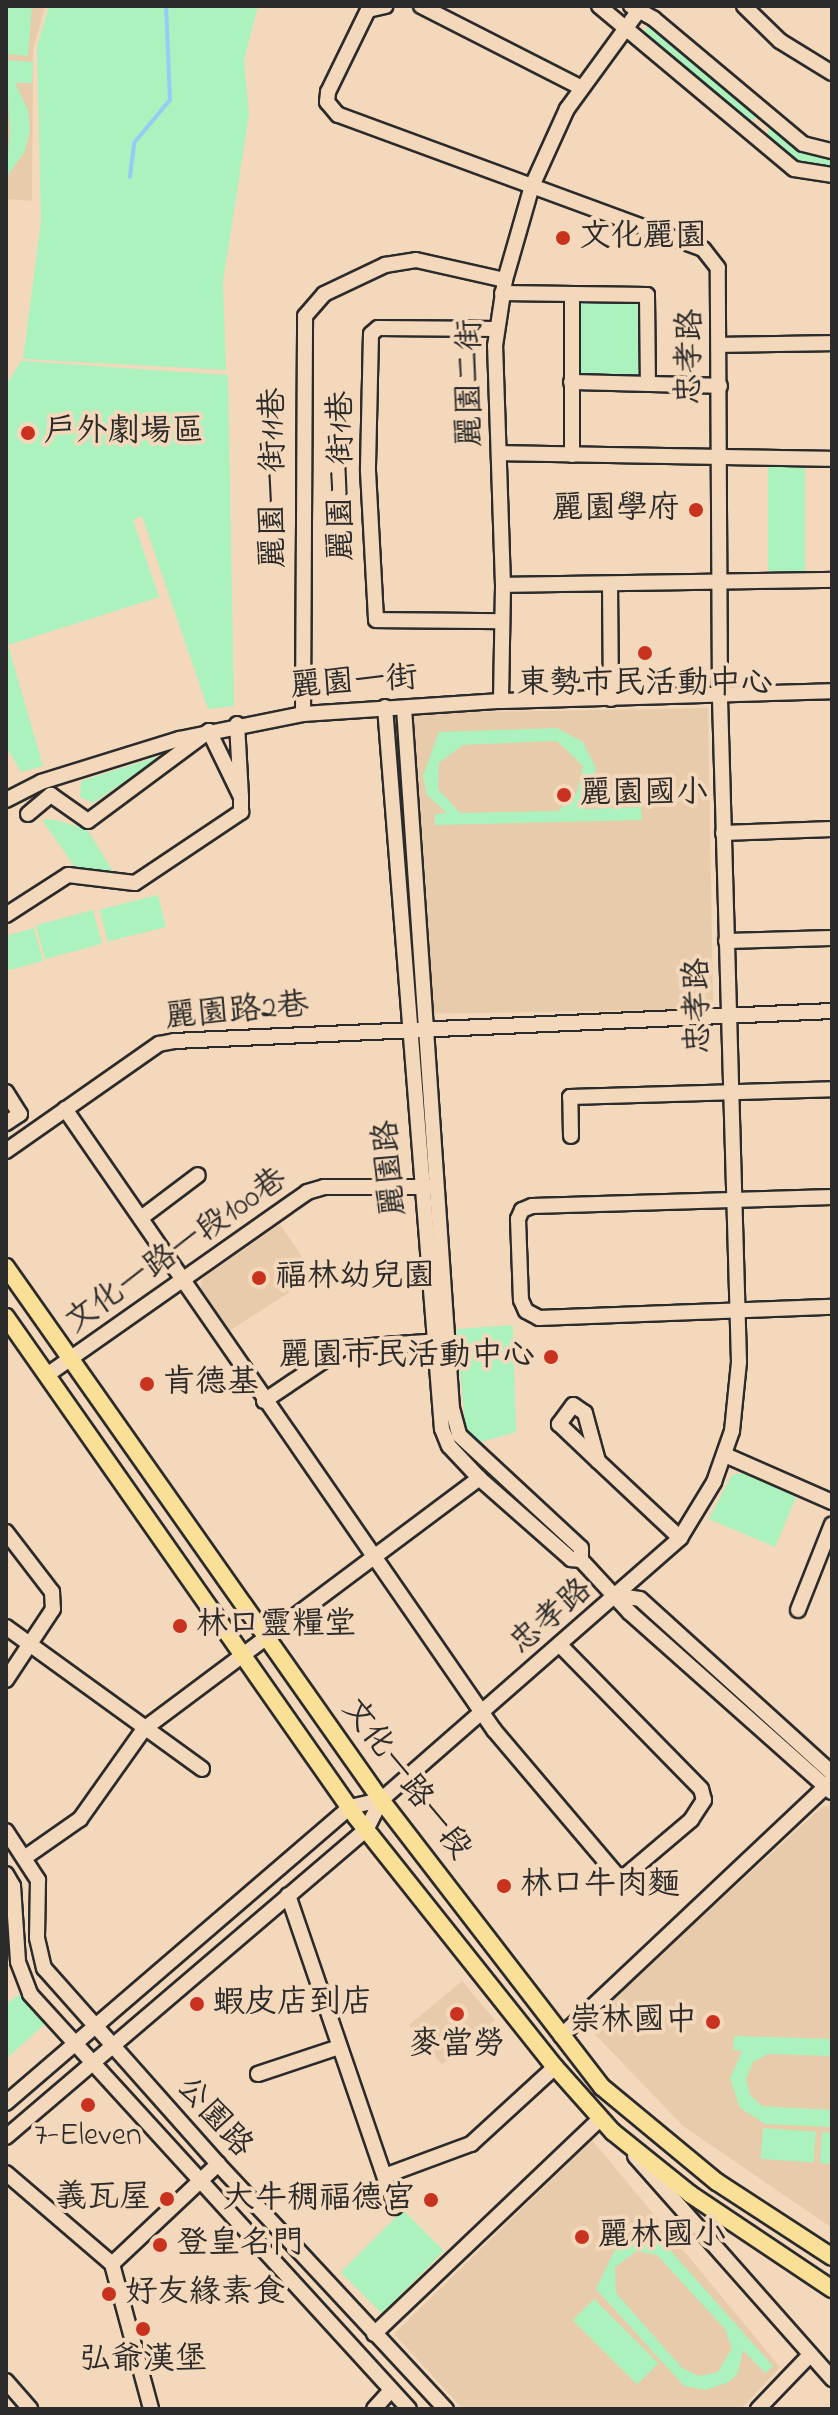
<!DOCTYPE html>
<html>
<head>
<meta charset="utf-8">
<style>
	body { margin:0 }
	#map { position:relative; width:838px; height:2415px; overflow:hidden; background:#f4d8bb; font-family:"Indie Flower","LXGW WenKai TC",sans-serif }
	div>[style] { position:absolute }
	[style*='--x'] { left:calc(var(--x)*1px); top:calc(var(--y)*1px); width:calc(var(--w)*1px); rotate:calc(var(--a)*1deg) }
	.built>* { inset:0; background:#e7cbaa; transform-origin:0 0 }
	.green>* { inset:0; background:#abf2be; transform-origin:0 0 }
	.stream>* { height:4px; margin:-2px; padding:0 2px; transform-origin:2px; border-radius:2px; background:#93cdf3 }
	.roads { filter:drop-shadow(2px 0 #2b2b2b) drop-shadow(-2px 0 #2b2b2b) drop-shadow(0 2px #2b2b2b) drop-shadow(0 -2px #2b2b2b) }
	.minor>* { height:14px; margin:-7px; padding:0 7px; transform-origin:7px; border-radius:7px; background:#f4d8bb }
	.major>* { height:16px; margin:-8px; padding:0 8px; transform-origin:8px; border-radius:8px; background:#fadf96 }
	.dots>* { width:22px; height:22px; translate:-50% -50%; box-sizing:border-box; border:4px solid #f4d8bb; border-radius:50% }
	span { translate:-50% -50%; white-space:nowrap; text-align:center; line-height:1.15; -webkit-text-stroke:8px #f4d8bb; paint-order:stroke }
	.poi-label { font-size:32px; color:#2b2b2b }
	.left { translate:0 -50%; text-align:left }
	.right { translate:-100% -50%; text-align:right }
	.street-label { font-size:32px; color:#2b2b2b }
	.frame { position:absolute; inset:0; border:8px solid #2b2b2b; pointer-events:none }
</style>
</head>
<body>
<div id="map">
	<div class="built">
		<div style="clip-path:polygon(6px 6px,45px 6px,33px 50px,32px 201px,6px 199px)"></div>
		<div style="left:708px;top:708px;width:301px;height:295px;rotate:89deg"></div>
		<div style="clip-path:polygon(280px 1224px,315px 1276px,229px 1331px,201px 1288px,202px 1279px)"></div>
		<div style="clip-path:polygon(832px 1806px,832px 2228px,683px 2126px,591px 2030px,596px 2014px,822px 1807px)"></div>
		<div style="left:462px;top:1981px;width:51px;height:69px;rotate:50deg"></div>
		<div style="clip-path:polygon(592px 2140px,780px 2367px,741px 2409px,463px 2409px,394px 2334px)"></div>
	</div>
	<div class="green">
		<div style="clip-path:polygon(6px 6px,32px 6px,28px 56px,6px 54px)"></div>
		<div style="clip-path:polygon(49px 6px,258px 6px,244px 60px,249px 114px,223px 282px,226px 370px,23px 359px,41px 221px,37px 47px)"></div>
		<div style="clip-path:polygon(648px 25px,757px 112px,756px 118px,746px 122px,643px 35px)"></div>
		<div style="clip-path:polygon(6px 60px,33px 62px,32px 83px,15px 83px,28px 110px,30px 131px,25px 151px,6px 178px,10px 131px)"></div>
		<div style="clip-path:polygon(769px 128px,806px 153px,832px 156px,832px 170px,799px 165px,766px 137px)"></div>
		<div style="left:579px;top:302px;width:64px;height:73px"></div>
		<div style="clip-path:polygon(21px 361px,228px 375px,234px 706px,208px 709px,142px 516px,133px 520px,159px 597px,8px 645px,43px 766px,21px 772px,6px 746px,6px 386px)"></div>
		<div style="left:768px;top:467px;width:37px;height:104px"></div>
		<div style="clip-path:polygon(401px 724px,411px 881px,408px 886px,394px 725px)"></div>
		<div style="clip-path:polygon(evenodd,557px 728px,583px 742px,596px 768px,585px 809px,641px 807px,642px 820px,435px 825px,435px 814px,447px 813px,427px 795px,423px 776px,439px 732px,557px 728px,557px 741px,583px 766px,577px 793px,558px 811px,460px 813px,438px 789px,439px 763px,463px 745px,557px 741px)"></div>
		<div style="clip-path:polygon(163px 755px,93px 803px,80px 797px,81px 781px)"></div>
		<div style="clip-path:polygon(51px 819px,87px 829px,115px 875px,75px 867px,42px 820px)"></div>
		<div style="left:158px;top:895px;width:33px;height:60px;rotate:76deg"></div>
		<div style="clip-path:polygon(411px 902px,420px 1018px,414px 1014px)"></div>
		<div style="left:93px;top:910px;width:35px;height:59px;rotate:75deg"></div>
		<div style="clip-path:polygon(34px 928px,43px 961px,6px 971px,6px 936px)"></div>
		<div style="clip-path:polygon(513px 1325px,516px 1432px,477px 1443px,466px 1431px,456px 1329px)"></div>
		<div style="clip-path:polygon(742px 1473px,797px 1495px,775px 1547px,709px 1519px,732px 1475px)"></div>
		<div style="clip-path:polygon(492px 1478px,496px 1478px,575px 1554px,492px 1482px)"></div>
		<div style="clip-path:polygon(667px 1636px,671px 1637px,821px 1777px)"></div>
		<div style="clip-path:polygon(19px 1994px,45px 2024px,6px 2059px,6px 2005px)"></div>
		<div style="clip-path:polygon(734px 2036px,832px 2039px,832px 2056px,768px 2054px,753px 2062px,746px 2079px,750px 2095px,762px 2106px,832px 2110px,832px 2127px,765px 2124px,740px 2108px,730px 2078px,742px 2051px,733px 2050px)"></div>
		<div style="left:763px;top:2128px;width:53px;height:31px;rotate:4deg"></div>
		<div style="clip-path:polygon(822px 2132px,832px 2133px,832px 2164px,820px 2163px)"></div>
		<div style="left:403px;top:2210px;width:58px;height:88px;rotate:45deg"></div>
		<div style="clip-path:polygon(evenodd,653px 2231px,773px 2366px,765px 2373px,743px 2350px,738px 2373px,729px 2382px,705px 2390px,684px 2386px,596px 2289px,615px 2250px,653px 2231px,637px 2251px,657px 2255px,725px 2329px,732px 2348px,718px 2372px,699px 2376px,682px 2368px,616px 2293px,615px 2267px,637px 2251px)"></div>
		<div style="left:594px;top:2299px;width:91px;height:30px;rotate:45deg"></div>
	</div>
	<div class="stream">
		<div style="--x:130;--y:177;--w:34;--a:-83"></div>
		<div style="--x:134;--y:143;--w:56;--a:-50.1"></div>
		<div style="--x:170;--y:100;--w:94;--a:-92.4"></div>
	</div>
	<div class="roads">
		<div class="minor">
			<div style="--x:421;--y:6;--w:178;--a:27"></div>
			<div style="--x:599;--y:6;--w:254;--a:39.9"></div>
			<div style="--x:794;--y:169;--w:38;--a:9"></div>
			<div style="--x:631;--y:6;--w:26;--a:29"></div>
			<div style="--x:654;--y:19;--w:194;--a:40"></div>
			<div style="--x:803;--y:144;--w:30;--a:14"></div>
			<div style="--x:744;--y:6;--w:50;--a:44.2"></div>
			<div style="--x:780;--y:41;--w:61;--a:31.6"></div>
			<div style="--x:502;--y:293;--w:145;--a:0.8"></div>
			<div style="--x:647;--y:295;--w:89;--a:89.4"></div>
			<div style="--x:497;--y:329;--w:119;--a:-179.5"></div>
			<div style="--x:378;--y:328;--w:9;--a:139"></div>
			<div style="--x:371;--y:334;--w:137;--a:91.3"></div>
			<div style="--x:368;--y:471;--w:149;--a:86.9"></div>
			<div style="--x:376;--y:620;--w:125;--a:0.5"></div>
			<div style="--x:721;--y:345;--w:111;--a:-1"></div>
			<div style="--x:571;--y:382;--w:149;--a:1.5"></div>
			<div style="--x:500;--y:453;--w:332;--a:1"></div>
			<div style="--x:572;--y:455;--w:160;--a:-90"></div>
			<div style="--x:610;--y:584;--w:115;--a:89.5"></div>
			<div style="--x:503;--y:585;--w:329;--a:-0.9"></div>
			<div style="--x:501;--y:701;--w:116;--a:-89"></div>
			<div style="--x:503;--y:585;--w:239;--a:-91.9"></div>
			<div style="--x:495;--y:346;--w:67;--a:-81.4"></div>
			<div style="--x:505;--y:280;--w:98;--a:-74"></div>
			<div style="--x:532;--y:186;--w:85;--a:-65.6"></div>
			<div style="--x:567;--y:109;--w:127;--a:-53.9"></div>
			<div style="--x:385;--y:707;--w:724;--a:85.49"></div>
			<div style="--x:442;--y:1429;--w:18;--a:68"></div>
			<div style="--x:449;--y:1446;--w:44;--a:46.8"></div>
			<div style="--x:479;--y:1478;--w:123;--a:41.4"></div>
			<div style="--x:571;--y:1559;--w:10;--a:6"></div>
			<div style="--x:581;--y:1560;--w:71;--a:47.3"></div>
			<div style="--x:629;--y:1612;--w:271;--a:41.6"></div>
			<div style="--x:404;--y:708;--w:702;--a:86.08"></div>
			<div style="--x:452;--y:1408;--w:28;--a:75"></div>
			<div style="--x:459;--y:1435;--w:166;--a:42.8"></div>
			<div style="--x:581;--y:1548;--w:12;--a:90"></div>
			<div style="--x:303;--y:714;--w:398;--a:-89.7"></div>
			<div style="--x:305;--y:316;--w:29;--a:-49"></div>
			<div style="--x:324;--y:294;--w:68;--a:-25.4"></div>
			<div style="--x:385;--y:265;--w:31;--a:-9"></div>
			<div style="--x:416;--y:260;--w:91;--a:12.7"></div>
			<div style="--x:6;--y:800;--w:39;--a:-27"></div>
			<div style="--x:41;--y:782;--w:145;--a:-17.3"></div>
			<div style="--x:179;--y:739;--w:126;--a:-11.4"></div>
			<div style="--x:303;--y:714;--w:198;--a:-3.8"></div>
			<div style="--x:501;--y:701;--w:331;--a:-1.7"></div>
			<div style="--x:28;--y:814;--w:30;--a:-40"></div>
			<div style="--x:51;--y:795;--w:45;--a:35.1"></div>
			<div style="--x:88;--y:821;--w:151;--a:-36.6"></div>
			<div style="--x:209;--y:731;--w:73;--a:64.1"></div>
			<div style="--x:241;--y:797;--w:73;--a:-93.1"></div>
			<div style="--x:723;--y:833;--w:109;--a:-2.1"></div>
			<div style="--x:6;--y:915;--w:74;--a:-32.8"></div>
			<div style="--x:68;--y:875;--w:67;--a:6.8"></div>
			<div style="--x:135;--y:883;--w:128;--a:-33.8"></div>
			<div style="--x:241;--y:812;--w:15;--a:-90"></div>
			<div style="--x:726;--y:941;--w:106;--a:-1.6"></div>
			<div style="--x:6;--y:1092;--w:26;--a:58"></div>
			<div style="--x:20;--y:1114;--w:17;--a:147"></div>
			<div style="--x:65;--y:1109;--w:755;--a:55.36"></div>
			<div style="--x:494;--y:1730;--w:190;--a:49.7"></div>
			<div style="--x:617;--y:1875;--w:8;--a:7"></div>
			<div style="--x:625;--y:1876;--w:87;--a:-40.3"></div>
			<div style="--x:691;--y:1820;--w:24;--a:-57"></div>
			<div style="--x:704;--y:1800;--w:11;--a:-105"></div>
			<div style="--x:701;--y:1789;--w:199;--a:-134.4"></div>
			<div style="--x:571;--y:1136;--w:39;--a:-91"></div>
			<div style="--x:570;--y:1097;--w:262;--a:-1.7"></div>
			<div style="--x:6;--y:1151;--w:187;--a:-35"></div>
			<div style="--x:159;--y:1044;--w:15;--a:-11"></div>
			<div style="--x:174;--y:1041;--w:659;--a:-2.61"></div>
			<div style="--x:832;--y:1197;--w:300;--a:178.3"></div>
			<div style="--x:532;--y:1206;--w:11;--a:158"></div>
			<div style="--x:522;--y:1210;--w:10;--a:114"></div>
			<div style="--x:518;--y:1219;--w:81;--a:87.9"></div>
			<div style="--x:521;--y:1300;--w:12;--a:66"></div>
			<div style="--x:526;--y:1311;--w:15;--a:28"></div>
			<div style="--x:539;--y:1318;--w:293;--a:-2.2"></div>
			<div style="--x:141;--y:1218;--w:71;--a:-37"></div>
			<div style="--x:47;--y:1375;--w:318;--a:-35.1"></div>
			<div style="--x:307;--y:1192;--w:18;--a:-16"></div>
			<div style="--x:324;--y:1187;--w:106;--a:0"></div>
			<div style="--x:264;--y:1401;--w:95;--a:-33.9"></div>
			<div style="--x:343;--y:1348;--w:97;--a:-4.1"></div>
			<div style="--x:725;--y:1455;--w:117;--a:23.7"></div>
			<div style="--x:598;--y:1461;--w:50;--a:-105.2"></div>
			<div style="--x:585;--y:1413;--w:14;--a:-146"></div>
			<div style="--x:573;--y:1405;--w:24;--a:126"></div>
			<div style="--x:559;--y:1424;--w:54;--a:43.5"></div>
			<div style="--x:598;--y:1461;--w:112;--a:43.2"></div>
			<div style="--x:6;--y:1532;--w:76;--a:52.5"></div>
			<div style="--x:52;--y:1592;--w:17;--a:87"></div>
			<div style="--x:53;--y:1609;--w:85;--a:123.5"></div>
			<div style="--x:619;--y:1596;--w:21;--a:8"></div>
			<div style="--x:640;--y:1599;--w:259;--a:42.2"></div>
			<div style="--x:798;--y:1610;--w:92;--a:-68.4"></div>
			<div style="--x:6;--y:1627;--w:242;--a:35.9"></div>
			<div style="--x:6;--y:1831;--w:59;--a:56.9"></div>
			<div style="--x:38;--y:1880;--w:58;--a:91"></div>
			<div style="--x:37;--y:1938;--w:31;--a:77"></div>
			<div style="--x:44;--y:1968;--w:262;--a:48.4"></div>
			<div style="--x:218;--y:2164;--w:335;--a:47.1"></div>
			<div style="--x:27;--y:1856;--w:65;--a:-34.9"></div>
			<div style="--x:80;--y:1819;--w:110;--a:-54.6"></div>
			<div style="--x:144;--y:1729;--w:419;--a:-36.8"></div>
			<div style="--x:6;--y:1874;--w:14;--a:60"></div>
			<div style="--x:13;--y:1886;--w:76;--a:86.2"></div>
			<div style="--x:18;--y:1962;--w:34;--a:69"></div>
			<div style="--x:30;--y:1994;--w:562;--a:47.6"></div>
			<div style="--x:288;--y:1895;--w:330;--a:71.1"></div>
			<div style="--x:561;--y:2036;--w:372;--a:-43.3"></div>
			<div style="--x:258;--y:2074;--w:85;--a:-18.4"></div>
			<div style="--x:6;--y:2103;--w:454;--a:-40.7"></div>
			<div style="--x:350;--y:1807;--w:32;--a:-13"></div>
			<div style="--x:6;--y:2137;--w:473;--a:-40.5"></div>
			<div style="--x:366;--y:1830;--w:34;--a:-63"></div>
			<div style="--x:381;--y:1800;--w:398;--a:-41.2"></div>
			<div style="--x:680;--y:1538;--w:66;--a:-58.7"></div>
			<div style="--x:714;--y:1482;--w:54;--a:-70.6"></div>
			<div style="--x:732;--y:1431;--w:69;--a:-84.2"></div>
			<div style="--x:739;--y:1362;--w:664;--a:-91.64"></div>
			<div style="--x:720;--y:698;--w:430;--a:-90.3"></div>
			<div style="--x:718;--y:268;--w:24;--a:-128"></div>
			<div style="--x:703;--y:249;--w:389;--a:-159.8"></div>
			<div style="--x:338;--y:115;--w:17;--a:-130"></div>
			<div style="--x:327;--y:102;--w:10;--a:-84"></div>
			<div style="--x:328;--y:92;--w:91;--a:-64"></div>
			<div style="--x:368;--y:10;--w:18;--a:-13"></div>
			<div style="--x:635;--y:2156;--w:298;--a:48.5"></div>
			<div style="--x:6;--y:2173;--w:140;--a:40.6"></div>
			<div style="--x:112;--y:2264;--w:150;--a:74.9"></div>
			<div style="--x:387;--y:2175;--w:90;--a:-20.3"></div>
			<div style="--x:471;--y:2144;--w:114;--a:-42.5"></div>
			<div style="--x:112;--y:2264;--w:146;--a:-43.3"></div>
			<div style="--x:374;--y:2334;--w:312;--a:-43.6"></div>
			<div style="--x:6;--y:2381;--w:37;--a:49"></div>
			<div style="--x:374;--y:2409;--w:25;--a:-48"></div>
			<div style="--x:758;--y:2409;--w:75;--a:-46.1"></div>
		</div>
		<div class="major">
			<div style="--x:6;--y:1267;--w:652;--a:54.87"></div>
			<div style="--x:381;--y:1800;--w:362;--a:52.4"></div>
			<div style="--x:602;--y:2087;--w:149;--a:39.6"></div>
			<div style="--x:717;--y:2182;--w:137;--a:33.1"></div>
			<div style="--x:6;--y:1317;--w:610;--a:55.01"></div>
			<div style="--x:356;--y:1817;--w:320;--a:51.5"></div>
			<div style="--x:555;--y:2067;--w:87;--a:48.3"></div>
			<div style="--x:613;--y:2132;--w:99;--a:38.8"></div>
			<div style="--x:690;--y:2194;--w:171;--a:33.8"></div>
		</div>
	</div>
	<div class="dots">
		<div style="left:563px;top:238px;background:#c8321e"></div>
		<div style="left:28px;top:433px;background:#c8321e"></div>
		<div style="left:696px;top:510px;background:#c8321e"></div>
		<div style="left:645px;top:653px;background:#c8321e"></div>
		<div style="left:564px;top:795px;background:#c8321e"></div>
		<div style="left:259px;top:1278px;background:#c8321e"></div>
		<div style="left:551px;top:1357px;background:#c8321e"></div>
		<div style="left:147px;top:1384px;background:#c8321e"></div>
		<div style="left:180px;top:1626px;background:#c8321e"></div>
		<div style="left:504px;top:1886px;background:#c8321e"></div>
		<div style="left:197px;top:2004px;background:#c8321e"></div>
		<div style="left:457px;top:2014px;background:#c8321e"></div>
		<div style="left:713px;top:2022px;background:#c8321e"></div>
		<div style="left:88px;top:2105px;background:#c8321e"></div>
		<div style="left:167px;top:2199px;background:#c8321e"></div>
		<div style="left:431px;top:2200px;background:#c8321e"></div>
		<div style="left:582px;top:2237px;background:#c8321e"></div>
		<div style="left:160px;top:2245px;background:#c8321e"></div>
		<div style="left:109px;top:2294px;background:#c8321e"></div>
		<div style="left:143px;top:2329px;background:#c8321e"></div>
	</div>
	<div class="poi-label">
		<span class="left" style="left:579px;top:238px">文化麗園</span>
		<span class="left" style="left:44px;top:433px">戶外劇場區</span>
		<span class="right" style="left:680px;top:510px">麗園學府</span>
		<span style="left:645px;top:685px">東勢市民活動中心</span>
		<span class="left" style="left:580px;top:795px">麗園國小</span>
		<span class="left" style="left:275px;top:1278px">福林幼兒園</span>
		<span class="right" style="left:535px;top:1357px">麗園市民活動中心</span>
		<span class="left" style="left:163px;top:1384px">肯德基</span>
		<span class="left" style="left:196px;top:1626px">林口靈糧堂</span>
		<span class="left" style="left:520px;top:1886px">林口牛肉麵</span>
		<span class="left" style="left:213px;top:2004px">蝦皮店到店</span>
		<span class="right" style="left:697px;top:2022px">崇林國中</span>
		<span style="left:457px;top:2046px">麥當勞</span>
		<span style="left:88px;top:2137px">7-Eleven</span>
		<span class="right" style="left:151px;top:2199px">義瓦屋</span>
		<span class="right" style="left:415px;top:2200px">大牛稠福德宮</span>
		<span class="left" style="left:598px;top:2237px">麗林國小</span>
		<span class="left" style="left:176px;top:2245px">登皇名門</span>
		<span class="left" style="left:125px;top:2294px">好友緣素食</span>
		<span style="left:143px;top:2361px">弘爺漢堡</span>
	</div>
	<div class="street-label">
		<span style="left:692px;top:357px;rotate:-89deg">忠孝路</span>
		<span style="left:472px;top:383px;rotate:-90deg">麗園二街</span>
		<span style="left:343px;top:476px;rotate:-90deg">麗園二街1巷</span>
		<span style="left:275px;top:478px;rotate:-90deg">麗園一街11巷</span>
		<span style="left:354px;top:684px;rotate:-4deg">麗園一街</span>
		<span style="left:700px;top:1006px;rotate:-91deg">忠孝路</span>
		<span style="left:237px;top:1013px;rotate:-5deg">麗園路2巷</span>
		<span style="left:392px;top:1168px;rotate:-95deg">麗園路</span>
		<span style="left:177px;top:1252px;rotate:-35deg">文化一路一段100巷</span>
		<span style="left:552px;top:1618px;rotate:-41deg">忠孝路</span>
		<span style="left:405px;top:1780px;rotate:53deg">文化一路一段</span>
		<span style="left:213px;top:2118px;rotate:48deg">公園路</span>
	</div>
	<div class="frame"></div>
</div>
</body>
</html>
